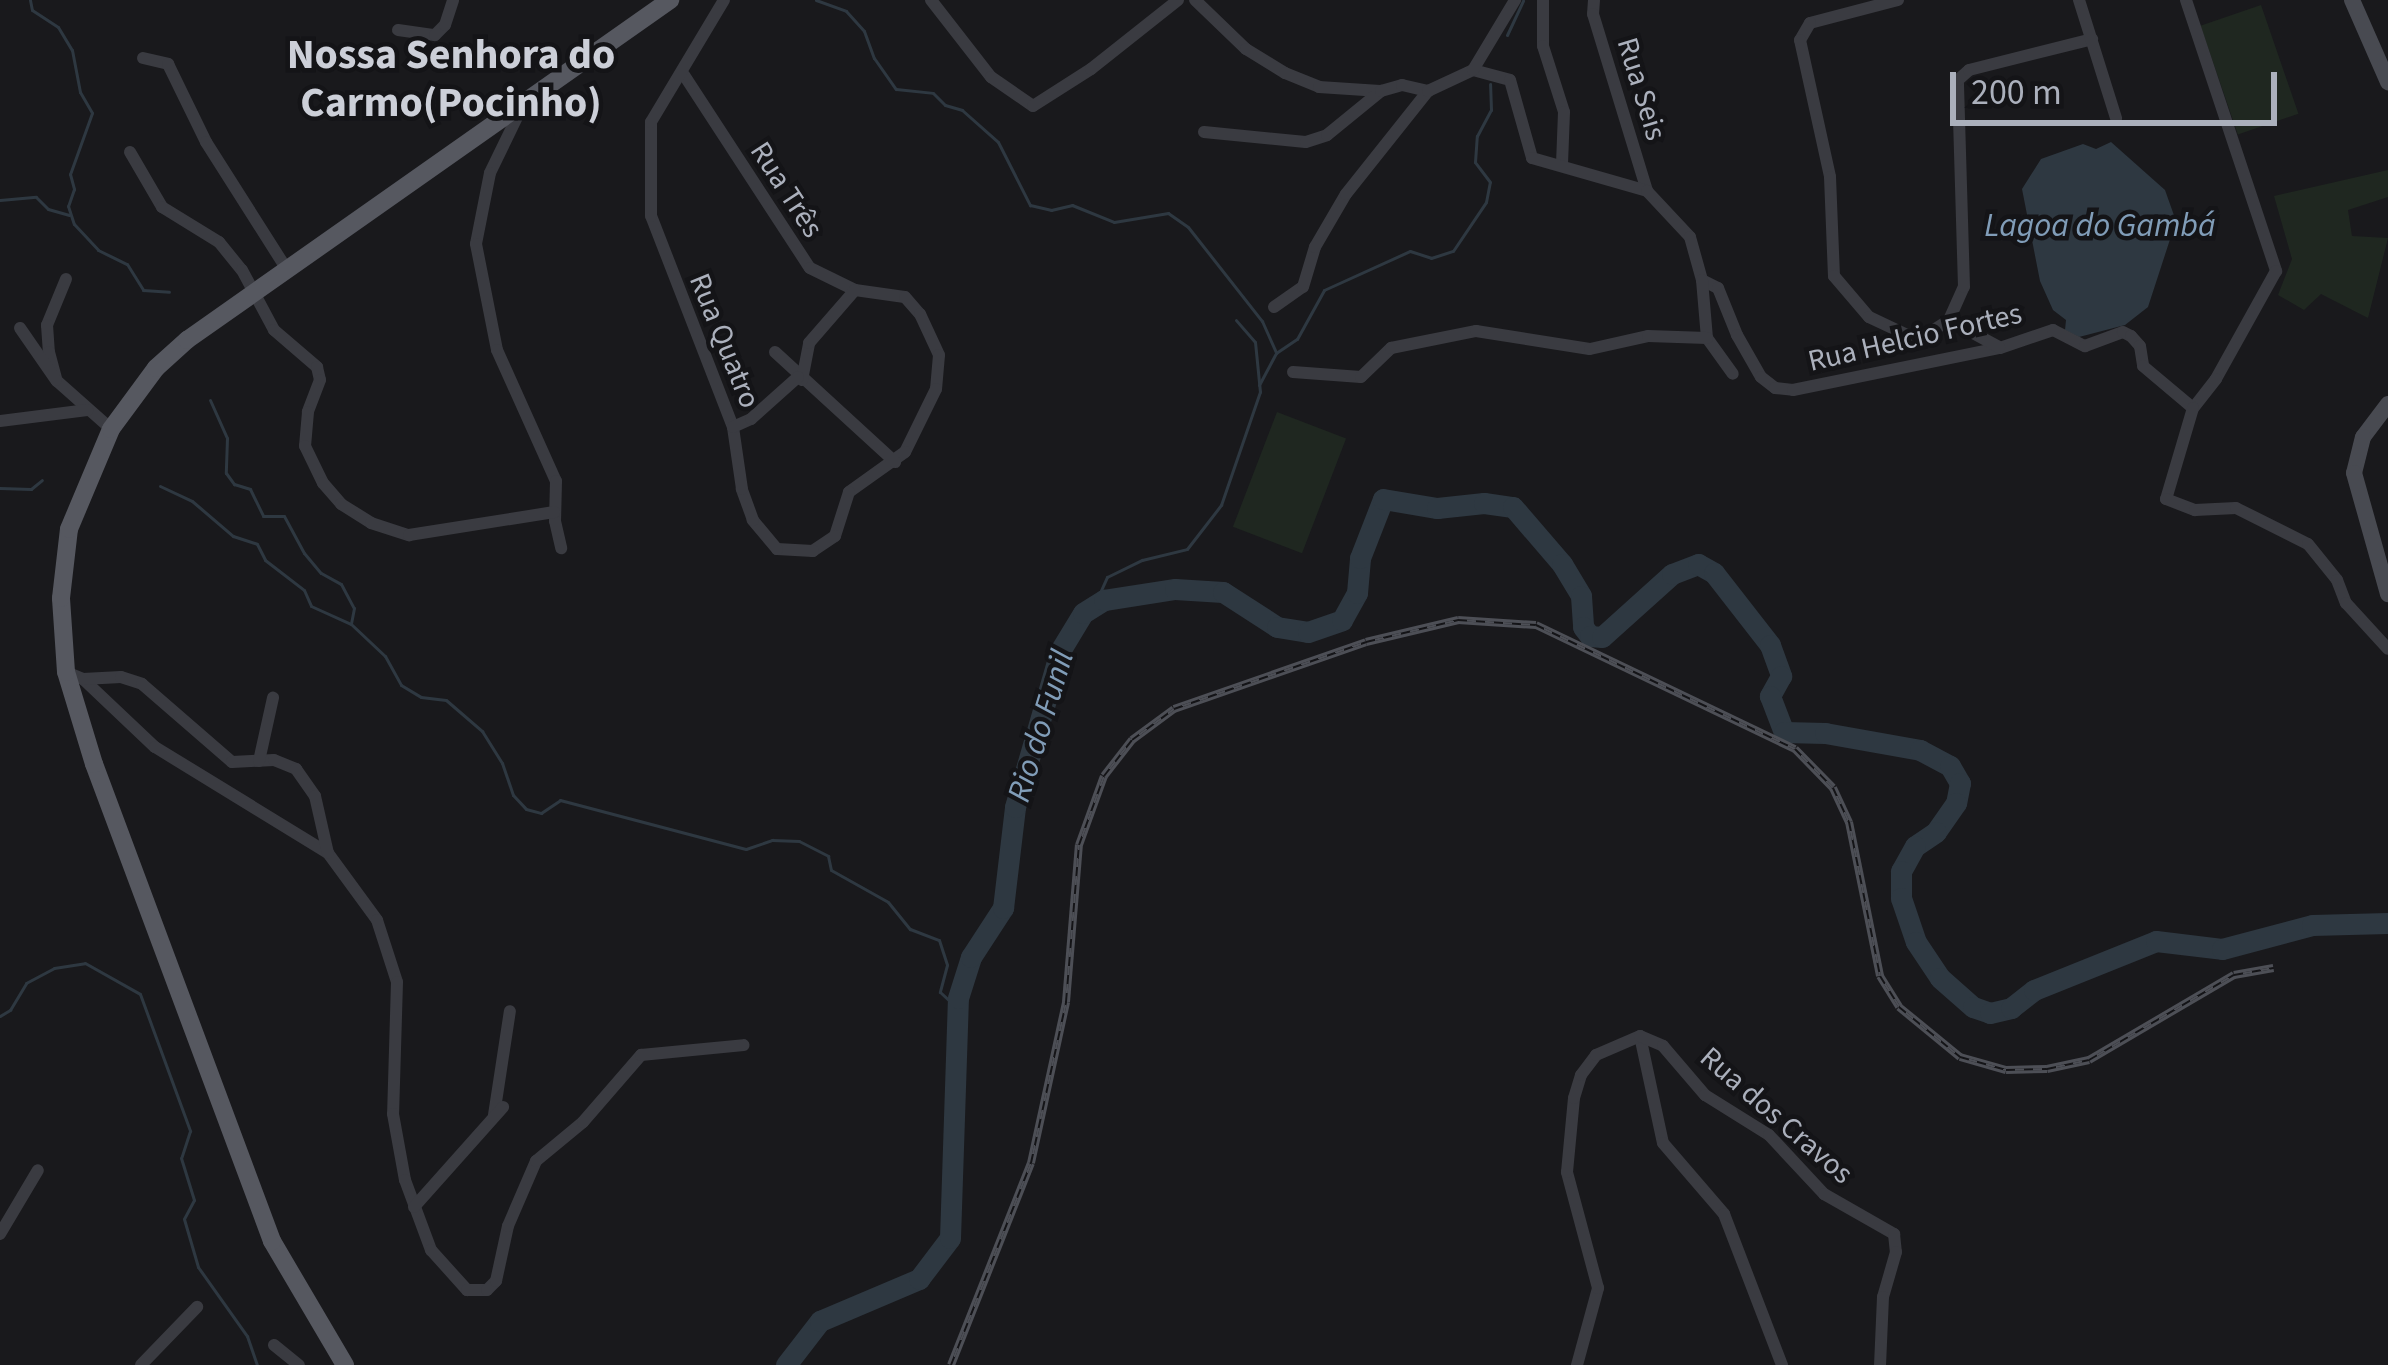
<!DOCTYPE html>
<html>
<head>
<meta charset="utf-8">
<style>
	body { margin:0 }
	#map { position:relative; width:2388px; height:1365px; overflow:hidden; background:#19191c; font-family:"Source Sans 3",sans-serif }
	div>[style] { position:absolute }
	[style*='--x'] { left:calc(var(--x)*1px); top:calc(var(--y)*1px); width:calc(var(--w)*1px); rotate:calc(var(--a)*1deg) }
	.green>* { inset:0; background:#1f2720; transform-origin:0 0 }
	.water>* { inset:0; background:#2e3841 }
	.stream>* { height:3px; margin:-1.5px; padding:0 1.5px; transform-origin:1.5px; border-radius:1.5px; background:#2e3841 }
	.river>* { height:21px; margin:-10.5px; padding:0 10.5px; transform-origin:10.5px; border-radius:10.5px; background:#2e3841 }
	.street>* { height:12px; margin:-6px; padding:0 6px; transform-origin:6px; border-radius:6px; background:#3a3b41 }
	.secondary>* { height:16px; margin:-8px; padding:0 8px; transform-origin:8px; border-radius:8px; background:#484a51 }
	.primary>* { height:18px; margin:-9px; padding:0 9px; transform-origin:9px; border-radius:9px; background:#565860 }
	.rail>* { height:8px; margin-top:-4px; transform-origin:0; background:repeating-linear-gradient(90deg,#141417 0 9px,#4d4f56 0 18px); box-sizing:border-box; border-block:3px solid #4d4f56 }
	span { translate:-50% -50%; white-space:nowrap; text-align:center; line-height:1.15; -webkit-text-stroke:9px #141417; paint-order:stroke }
	.street-label { font-size:30px; color:#abb0bc }
	.water-label { font-size:33px; color:#819db8; font-style:italic }
	.district-label { font-size:42px; color:#cccfd8; font-weight:700 }
	.scale { position:absolute; left:1950px; top:72px; width:327px; height:54px; box-sizing:border-box; border:6px solid #abb0bc; border-top:0; padding-left:15px; font-size:36px; line-height:42px; white-space:nowrap; color:#abb0bc; -webkit-text-stroke:9px #141417; paint-order:stroke }
</style>
</head>
<body>
<div id="map">
	<div class="green">
		<div style="left:2261px;top:5px;width:115px;height:64px;rotate:71deg"></div>
		<div style="clip-path:polygon(2388px 170px,2388px 197px,2348px 210px,2352px 236px,2388px 238px,2368px 318px,2321px 294px,2304px 310px,2278px 295px,2292px 259px,2274px 196px)"></div>
		<div style="left:1277px;top:412px;width:74px;height:123px;rotate:21deg"></div>
	</div>
	<div class="water">
		<div style="clip-path:polygon(2111px 142px,2165px 190px,2176px 221px,2148px 307px,2125px 325px,2079px 337px,2065px 330px,2066px 320px,2053px 310px,2040px 281px,2022px 189px,2041px 159px,2083px 144px,2096px 149px)"></div>
	</div>
	<div class="stream">
		<div style="--x:30;--y:0;--w:10;--a:79"></div>
		<div style="--x:32;--y:10;--w:31;--a:33"></div>
		<div style="--x:58;--y:27;--w:27;--a:59"></div>
		<div style="--x:72;--y:50;--w:43;--a:79.2"></div>
		<div style="--x:80;--y:92;--w:24;--a:60"></div>
		<div style="--x:92;--y:113;--w:65;--a:109.8"></div>
		<div style="--x:70;--y:174;--w:16;--a:75"></div>
		<div style="--x:74;--y:189;--w:18;--a:109"></div>
		<div style="--x:68;--y:206;--w:19;--a:72"></div>
		<div style="--x:74;--y:224;--w:35;--a:47"></div>
		<div style="--x:98;--y:250;--w:32;--a:26"></div>
		<div style="--x:127;--y:264;--w:31;--a:58"></div>
		<div style="--x:143;--y:290;--w:26;--a:4"></div>
		<div style="--x:816;--y:0;--w:32;--a:20"></div>
		<div style="--x:846;--y:11;--w:27;--a:48"></div>
		<div style="--x:864;--y:31;--w:29;--a:70"></div>
		<div style="--x:874;--y:58;--w:38;--a:55"></div>
		<div style="--x:896;--y:89;--w:37;--a:6"></div>
		<div style="--x:933;--y:93;--w:17;--a:45"></div>
		<div style="--x:945;--y:105;--w:18;--a:16"></div>
		<div style="--x:962;--y:110;--w:48;--a:41.6"></div>
		<div style="--x:998;--y:142;--w:71;--a:63.1"></div>
		<div style="--x:1030;--y:205;--w:22;--a:13"></div>
		<div style="--x:1051;--y:210;--w:22;--a:-13"></div>
		<div style="--x:1072;--y:205;--w:45;--a:22"></div>
		<div style="--x:1114;--y:222;--w:55;--a:-9.5"></div>
		<div style="--x:1168;--y:213;--w:24;--a:35"></div>
		<div style="--x:1188;--y:227;--w:120;--a:51.8"></div>
		<div style="--x:1262;--y:321;--w:35;--a:66"></div>
		<div style="--x:1507;--y:35;--w:38;--a:-65"></div>
		<div style="--x:0;--y:200;--w:36;--a:-5"></div>
		<div style="--x:36;--y:197;--w:17;--a:45"></div>
		<div style="--x:48;--y:209;--w:22;--a:16"></div>
		<div style="--x:1259;--y:385;--w:36;--a:-62"></div>
		<div style="--x:1276;--y:353;--w:25;--a:-34"></div>
		<div style="--x:1297;--y:339;--w:56;--a:-61.1"></div>
		<div style="--x:1324;--y:290;--w:94;--a:-24.4"></div>
		<div style="--x:1410;--y:251;--w:22;--a:18"></div>
		<div style="--x:1431;--y:258;--w:23;--a:-18"></div>
		<div style="--x:1453;--y:251;--w:59;--a:-56"></div>
		<div style="--x:1486;--y:202;--w:20;--a:-79"></div>
		<div style="--x:1490;--y:182;--w:25;--a:-127"></div>
		<div style="--x:1475;--y:162;--w:26;--a:-86"></div>
		<div style="--x:1477;--y:136;--w:30;--a:-62"></div>
		<div style="--x:1491;--y:110;--w:26;--a:-92"></div>
		<div style="--x:210;--y:400;--w:42;--a:65.9"></div>
		<div style="--x:227;--y:438;--w:35;--a:92"></div>
		<div style="--x:226;--y:473;--w:14;--a:54"></div>
		<div style="--x:234;--y:484;--w:17;--a:17"></div>
		<div style="--x:250;--y:489;--w:30;--a:64"></div>
		<div style="--x:263;--y:516;--w:21;--a:0"></div>
		<div style="--x:284;--y:516;--w:42;--a:61.6"></div>
		<div style="--x:304;--y:553;--w:26;--a:50"></div>
		<div style="--x:321;--y:573;--w:23;--a:29"></div>
		<div style="--x:341;--y:584;--w:27;--a:62"></div>
		<div style="--x:354;--y:608;--w:16;--a:101"></div>
		<div style="--x:351;--y:624;--w:47;--a:43.3"></div>
		<div style="--x:385;--y:656;--w:33;--a:61"></div>
		<div style="--x:401;--y:685;--w:23;--a:31"></div>
		<div style="--x:421;--y:697;--w:25;--a:7"></div>
		<div style="--x:446;--y:700;--w:48;--a:40.7"></div>
		<div style="--x:482;--y:731;--w:38;--a:58"></div>
		<div style="--x:502;--y:763;--w:34;--a:71"></div>
		<div style="--x:513;--y:795;--w:19;--a:47"></div>
		<div style="--x:526;--y:809;--w:16;--a:15"></div>
		<div style="--x:541;--y:813;--w:23;--a:-34"></div>
		<div style="--x:560;--y:800;--w:192;--a:14.8"></div>
		<div style="--x:746;--y:849;--w:28;--a:-19"></div>
		<div style="--x:772;--y:840;--w:27;--a:2"></div>
		<div style="--x:799;--y:841;--w:33;--a:27"></div>
		<div style="--x:828;--y:856;--w:14;--a:78"></div>
		<div style="--x:831;--y:870;--w:65;--a:29.3"></div>
		<div style="--x:888;--y:902;--w:35;--a:51"></div>
		<div style="--x:910;--y:929;--w:31;--a:21"></div>
		<div style="--x:939;--y:940;--w:26;--a:72"></div>
		<div style="--x:947;--y:965;--w:28;--a:105"></div>
		<div style="--x:940;--y:992;--w:23;--a:43"></div>
		<div style="--x:160;--y:486;--w:35;--a:25"></div>
		<div style="--x:192;--y:501;--w:54;--a:40.5"></div>
		<div style="--x:233;--y:536;--w:25;--a:18"></div>
		<div style="--x:257;--y:544;--w:18;--a:63"></div>
		<div style="--x:265;--y:560;--w:49;--a:37.6"></div>
		<div style="--x:304;--y:590;--w:17;--a:66"></div>
		<div style="--x:311;--y:606;--w:44;--a:24.2"></div>
		<div style="--x:0;--y:488;--w:31;--a:2"></div>
		<div style="--x:31;--y:489;--w:14;--a:-39"></div>
		<div style="--x:1094;--y:606;--w:32;--a:-66"></div>
		<div style="--x:1107;--y:577;--w:39;--a:-26"></div>
		<div style="--x:1142;--y:560;--w:46;--a:-13.7"></div>
		<div style="--x:1187;--y:549;--w:56;--a:-52.3"></div>
		<div style="--x:1221;--y:505;--w:120;--a:-71"></div>
		<div style="--x:1260;--y:392;--w:50;--a:-95.7"></div>
		<div style="--x:1255;--y:342;--w:29;--a:-131"></div>
		<div style="--x:0;--y:1016;--w:12;--a:-31"></div>
		<div style="--x:10;--y:1010;--w:31;--a:-59"></div>
		<div style="--x:26;--y:983;--w:32;--a:-28"></div>
		<div style="--x:54;--y:968;--w:31;--a:-9"></div>
		<div style="--x:85;--y:963;--w:63;--a:29.4"></div>
		<div style="--x:140;--y:994;--w:146;--a:69.9"></div>
		<div style="--x:190;--y:1131;--w:28;--a:108"></div>
		<div style="--x:181;--y:1158;--w:44;--a:72.8"></div>
		<div style="--x:194;--y:1200;--w:21;--a:118"></div>
		<div style="--x:184;--y:1219;--w:50;--a:73.7"></div>
		<div style="--x:198;--y:1267;--w:85;--a:54.6"></div>
		<div style="--x:247;--y:1336;--w:31;--a:71"></div>
	</div>
	<div class="river">
		<div style="--x:786;--y:1365;--w:56;--a:-52.3"></div>
		<div style="--x:820;--y:1321;--w:108;--a:-23"></div>
		<div style="--x:919;--y:1279;--w:51;--a:-52.9"></div>
		<div style="--x:950;--y:1238;--w:240;--a:-88.1"></div>
		<div style="--x:958;--y:998;--w:43;--a:-72.4"></div>
		<div style="--x:971;--y:957;--w:59;--a:-56.9"></div>
		<div style="--x:1003;--y:908;--w:102;--a:-83.2"></div>
		<div style="--x:1015;--y:807;--w:162;--a:-73.9"></div>
		<div style="--x:1060;--y:651;--w:44;--a:-58.8"></div>
		<div style="--x:1083;--y:613;--w:25;--a:-32"></div>
		<div style="--x:1104;--y:600;--w:72;--a:-8.8"></div>
		<div style="--x:1175;--y:589;--w:48;--a:3.6"></div>
		<div style="--x:1223;--y:592;--w:64;--a:32.9"></div>
		<div style="--x:1277;--y:627;--w:31;--a:9"></div>
		<div style="--x:1308;--y:632;--w:36;--a:-19"></div>
		<div style="--x:1342;--y:620;--w:31;--a:-61"></div>
		<div style="--x:1357;--y:593;--w:35;--a:-85"></div>
		<div style="--x:1360;--y:558;--w:63;--a:-68.7"></div>
		<div style="--x:1383;--y:499;--w:55;--a:9.5"></div>
		<div style="--x:1437;--y:508;--w:47;--a:-6.1"></div>
		<div style="--x:1484;--y:503;--w:29;--a:8"></div>
		<div style="--x:1513;--y:507;--w:75;--a:49.3"></div>
		<div style="--x:1562;--y:564;--w:37;--a:59"></div>
		<div style="--x:1581;--y:596;--w:31;--a:86"></div>
		<div style="--x:1583;--y:627;--w:11;--a:52"></div>
		<div style="--x:1590;--y:636;--w:12;--a:5"></div>
		<div style="--x:1602;--y:637;--w:94;--a:-42"></div>
		<div style="--x:1672;--y:574;--w:28;--a:-21"></div>
		<div style="--x:1698;--y:564;--w:18;--a:29"></div>
		<div style="--x:1714;--y:573;--w:91;--a:52.1"></div>
		<div style="--x:1770;--y:645;--w:33;--a:70"></div>
		<div style="--x:1781;--y:676;--w:23;--a:119"></div>
		<div style="--x:1770;--y:696;--w:39;--a:69"></div>
		<div style="--x:1784;--y:732;--w:41;--a:1.4"></div>
		<div style="--x:1825;--y:733;--w:97;--a:10.1"></div>
		<div style="--x:1920;--y:750;--w:34;--a:28"></div>
		<div style="--x:1950;--y:766;--w:20;--a:60"></div>
		<div style="--x:1960;--y:783;--w:20;--a:101"></div>
		<div style="--x:1956;--y:803;--w:35;--a:125"></div>
		<div style="--x:1936;--y:832;--w:25;--a:146"></div>
		<div style="--x:1915;--y:846;--w:29;--a:119"></div>
		<div style="--x:1901;--y:871;--w:27;--a:90"></div>
		<div style="--x:1901;--y:898;--w:46;--a:71.2"></div>
		<div style="--x:1916;--y:942;--w:43;--a:56.3"></div>
		<div style="--x:1940;--y:978;--w:44;--a:41.3"></div>
		<div style="--x:1973;--y:1007;--w:18;--a:19"></div>
		<div style="--x:1990;--y:1013;--w:22;--a:-13"></div>
		<div style="--x:2011;--y:1008;--w:29;--a:-38"></div>
		<div style="--x:2034;--y:990;--w:131;--a:-21.9"></div>
		<div style="--x:2156;--y:941;--w:66;--a:6.9"></div>
		<div style="--x:2222;--y:949;--w:93;--a:-14.9"></div>
		<div style="--x:2312;--y:925;--w:76;--a:-1.5"></div>
	</div>
	<div class="street">
		<div style="--x:931;--y:0;--w:98;--a:52.1"></div>
		<div style="--x:991;--y:77;--w:51;--a:34.6"></div>
		<div style="--x:1033;--y:106;--w:69;--a:-32.5"></div>
		<div style="--x:1091;--y:69;--w:111;--a:-38.4"></div>
		<div style="--x:1195;--y:0;--w:71;--a:43.9"></div>
		<div style="--x:1246;--y:49;--w:46;--a:31.6"></div>
		<div style="--x:1285;--y:73;--w:37;--a:22"></div>
		<div style="--x:1319;--y:87;--w:61;--a:3.8"></div>
		<div style="--x:1543;--y:0;--w:46;--a:90"></div>
		<div style="--x:1543;--y:46;--w:69;--a:72.3"></div>
		<div style="--x:1564;--y:112;--w:52;--a:92.2"></div>
		<div style="--x:1594;--y:0;--w:14;--a:94"></div>
		<div style="--x:1593;--y:14;--w:185;--a:73"></div>
		<div style="--x:1898;--y:0;--w:91;--a:165.4"></div>
		<div style="--x:1810;--y:23;--w:20;--a:120"></div>
		<div style="--x:1800;--y:40;--w:140;--a:77.6"></div>
		<div style="--x:1830;--y:177;--w:99;--a:87.7"></div>
		<div style="--x:1834;--y:276;--w:54;--a:49.5"></div>
		<div style="--x:1869;--y:317;--w:42;--a:25.3"></div>
		<div style="--x:1907;--y:335;--w:22;--a:-5"></div>
		<div style="--x:1929;--y:333;--w:24;--a:-33"></div>
		<div style="--x:1949;--y:320;--w:36;--a:-66"></div>
		<div style="--x:1964;--y:287;--w:207;--a:-91.7"></div>
		<div style="--x:1958;--y:80;--w:15;--a:-42"></div>
		<div style="--x:1969;--y:70;--w:127;--a:-14.1"></div>
		<div style="--x:2079;--y:0;--w:124;--a:72.6"></div>
		<div style="--x:2186;--y:0;--w:286;--a:71.6"></div>
		<div style="--x:2276;--y:271;--w:124;--a:119.1"></div>
		<div style="--x:2216;--y:379;--w:37;--a:128"></div>
		<div style="--x:398;--y:30;--w:37;--a:8"></div>
		<div style="--x:435;--y:35;--w:14;--a:-45"></div>
		<div style="--x:445;--y:25;--w:26;--a:-72"></div>
		<div style="--x:143;--y:58;--w:26;--a:13"></div>
		<div style="--x:168;--y:64;--w:87;--a:64"></div>
		<div style="--x:206;--y:142;--w:149;--a:57.6"></div>
		<div style="--x:1473;--y:70;--w:38;--a:15"></div>
		<div style="--x:1510;--y:80;--w:81;--a:74.2"></div>
		<div style="--x:1532;--y:158;--w:120;--a:16"></div>
		<div style="--x:1647;--y:191;--w:63;--a:46.9"></div>
		<div style="--x:1690;--y:237;--w:45;--a:74.4"></div>
		<div style="--x:1702;--y:280;--w:18;--a:27"></div>
		<div style="--x:1718;--y:288;--w:51;--a:68"></div>
		<div style="--x:1737;--y:335;--w:48;--a:60.3"></div>
		<div style="--x:1761;--y:377;--w:18;--a:38"></div>
		<div style="--x:1775;--y:388;--w:18;--a:6"></div>
		<div style="--x:1793;--y:390;--w:211;--a:-11.5"></div>
		<div style="--x:2000;--y:348;--w:56;--a:-18.8"></div>
		<div style="--x:2053;--y:330;--w:36;--a:27"></div>
		<div style="--x:2085;--y:346;--w:40;--a:-20.2"></div>
		<div style="--x:2123;--y:332;--w:9;--a:27"></div>
		<div style="--x:2131;--y:336;--w:13;--a:48"></div>
		<div style="--x:2140;--y:346;--w:20;--a:81"></div>
		<div style="--x:2143;--y:366;--w:65;--a:40"></div>
		<div style="--x:2193;--y:408;--w:95;--a:106.5"></div>
		<div style="--x:2166;--y:499;--w:31;--a:21"></div>
		<div style="--x:2195;--y:510;--w:41;--a:-2.8"></div>
		<div style="--x:2236;--y:508;--w:80;--a:26.6"></div>
		<div style="--x:2308;--y:544;--w:46;--a:51.1"></div>
		<div style="--x:2337;--y:580;--w:25;--a:69"></div>
		<div style="--x:2346;--y:603;--w:62;--a:47.6"></div>
		<div style="--x:684;--y:75;--w:230;--a:56.9"></div>
		<div style="--x:810;--y:268;--w:50;--a:26.1"></div>
		<div style="--x:855;--y:290;--w:50;--a:8"></div>
		<div style="--x:905;--y:297;--w:23;--a:49"></div>
		<div style="--x:920;--y:314;--w:45;--a:65.1"></div>
		<div style="--x:939;--y:355;--w:34;--a:95"></div>
		<div style="--x:936;--y:389;--w:70;--a:116.2"></div>
		<div style="--x:905;--y:452;--w:69;--a:144.5"></div>
		<div style="--x:849;--y:492;--w:46;--a:107.7"></div>
		<div style="--x:835;--y:536;--w:27;--a:146"></div>
		<div style="--x:813;--y:551;--w:36;--a:-177"></div>
		<div style="--x:777;--y:549;--w:38;--a:-130"></div>
		<div style="--x:753;--y:520;--w:33;--a:-110"></div>
		<div style="--x:742;--y:489;--w:63;--a:-98.3"></div>
		<div style="--x:733;--y:427;--w:226;--a:-111.2"></div>
		<div style="--x:651;--y:216;--w:94;--a:-90"></div>
		<div style="--x:651;--y:122;--w:142;--a:-59.1"></div>
		<div style="--x:522;--y:107;--w:73;--a:115.9"></div>
		<div style="--x:490;--y:173;--w:72;--a:101.2"></div>
		<div style="--x:476;--y:244;--w:108;--a:78.8"></div>
		<div style="--x:497;--y:350;--w:144;--a:65.8"></div>
		<div style="--x:556;--y:481;--w:40;--a:91.4"></div>
		<div style="--x:555;--y:521;--w:28;--a:77"></div>
		<div style="--x:1204;--y:132;--w:102;--a:5.6"></div>
		<div style="--x:1306;--y:142;--w:22;--a:-18"></div>
		<div style="--x:1327;--y:135;--w:70;--a:-39.2"></div>
		<div style="--x:1381;--y:91;--w:22;--a:-16"></div>
		<div style="--x:1402;--y:85;--w:27;--a:13"></div>
		<div style="--x:130;--y:152;--w:64;--a:59.8"></div>
		<div style="--x:162;--y:207;--w:67;--a:31.6"></div>
		<div style="--x:219;--y:242;--w:36;--a:51"></div>
		<div style="--x:242;--y:270;--w:68;--a:61.9"></div>
		<div style="--x:274;--y:330;--w:57;--a:40.7"></div>
		<div style="--x:317;--y:367;--w:13;--a:77"></div>
		<div style="--x:320;--y:380;--w:34;--a:111"></div>
		<div style="--x:308;--y:412;--w:34;--a:95"></div>
		<div style="--x:305;--y:446;--w:41;--a:64.1"></div>
		<div style="--x:323;--y:483;--w:28;--a:49"></div>
		<div style="--x:341;--y:504;--w:36;--a:32"></div>
		<div style="--x:371;--y:523;--w:40;--a:18"></div>
		<div style="--x:409;--y:535;--w:147;--a:-9"></div>
		<div style="--x:66;--y:279;--w:50;--a:112.4"></div>
		<div style="--x:47;--y:325;--w:27;--a:86"></div>
		<div style="--x:49;--y:352;--w:30;--a:75"></div>
		<div style="--x:57;--y:381;--w:72;--a:41.6"></div>
		<div style="--x:1702;--y:280;--w:58;--a:85.1"></div>
		<div style="--x:1707;--y:338;--w:44;--a:54.2"></div>
		<div style="--x:1274;--y:307;--w:35;--a:-35"></div>
		<div style="--x:1303;--y:287;--w:42;--a:-73.3"></div>
		<div style="--x:1315;--y:247;--w:61;--a:-59.7"></div>
		<div style="--x:1346;--y:194;--w:132;--a:-51.5"></div>
		<div style="--x:1428;--y:91;--w:50;--a:-25"></div>
		<div style="--x:1473;--y:70;--w:82;--a:-59"></div>
		<div style="--x:1949;--y:320;--w:57;--a:28.4"></div>
		<div style="--x:20;--y:328;--w:63;--a:55.3"></div>
		<div style="--x:775;--y:352;--w:163;--a:42.5"></div>
		<div style="--x:1293;--y:372;--w:68;--a:4.2"></div>
		<div style="--x:1361;--y:377;--w:42;--a:-44"></div>
		<div style="--x:1391;--y:348;--w:87;--a:-11.3"></div>
		<div style="--x:1476;--y:331;--w:115;--a:9"></div>
		<div style="--x:1590;--y:349;--w:59;--a:-12.6"></div>
		<div style="--x:1648;--y:336;--w:59;--a:1.9"></div>
		<div style="--x:802;--y:380;--w:38;--a:-79"></div>
		<div style="--x:809;--y:343;--w:70;--a:-49"></div>
		<div style="--x:0;--y:421;--w:88;--a:-7.2"></div>
		<div style="--x:733;--y:427;--w:20;--a:-24"></div>
		<div style="--x:751;--y:419;--w:63;--a:-41.8"></div>
		<div style="--x:66;--y:672;--w:18;--a:22"></div>
		<div style="--x:83;--y:679;--w:99;--a:43.4"></div>
		<div style="--x:155;--y:747;--w:203;--a:31.5"></div>
		<div style="--x:328;--y:853;--w:83;--a:53.8"></div>
		<div style="--x:377;--y:920;--w:65;--a:72.1"></div>
		<div style="--x:397;--y:982;--w:132;--a:91.7"></div>
		<div style="--x:393;--y:1114;--w:67;--a:79.7"></div>
		<div style="--x:405;--y:1180;--w:75;--a:69.6"></div>
		<div style="--x:431;--y:1250;--w:54;--a:48"></div>
		<div style="--x:467;--y:1290;--w:20;--a:0"></div>
		<div style="--x:487;--y:1290;--w:13;--a:-45"></div>
		<div style="--x:496;--y:1281;--w:56;--a:-77.7"></div>
		<div style="--x:508;--y:1226;--w:71;--a:-66.7"></div>
		<div style="--x:536;--y:1161;--w:61;--a:-39.7"></div>
		<div style="--x:583;--y:1122;--w:89;--a:-49.1"></div>
		<div style="--x:641;--y:1055;--w:103;--a:-5.5"></div>
		<div style="--x:83;--y:679;--w:38;--a:-3"></div>
		<div style="--x:121;--y:677;--w:22;--a:18"></div>
		<div style="--x:142;--y:684;--w:119;--a:40.9"></div>
		<div style="--x:232;--y:762;--w:42;--a:-2.7"></div>
		<div style="--x:274;--y:760;--w:24;--a:22"></div>
		<div style="--x:296;--y:769;--w:33;--a:55"></div>
		<div style="--x:315;--y:796;--w:58;--a:77.2"></div>
		<div style="--x:259;--y:761;--w:65;--a:-77.5"></div>
		<div style="--x:1640;--y:1036;--w:109;--a:77.9"></div>
		<div style="--x:1663;--y:1143;--w:94;--a:49.3"></div>
		<div style="--x:1724;--y:1214;--w:162;--a:69"></div>
		<div style="--x:494;--y:1115;--w:105;--a:-81.3"></div>
		<div style="--x:414;--y:1207;--w:134;--a:-48.3"></div>
		<div style="--x:0;--y:1234;--w:74;--a:-59.3"></div>
		<div style="--x:274;--y:1345;--w:32;--a:39"></div>
		<div style="--x:141;--y:1365;--w:81;--a:-46"></div>
		<div style="--x:1577;--y:1365;--w:80;--a:-74.7"></div>
		<div style="--x:1598;--y:1288;--w:120;--a:-105"></div>
		<div style="--x:1567;--y:1172;--w:74;--a:-84.6"></div>
		<div style="--x:1574;--y:1098;--w:24;--a:-73"></div>
		<div style="--x:1581;--y:1075;--w:25;--a:-53"></div>
		<div style="--x:1596;--y:1055;--w:48;--a:-23.4"></div>
		<div style="--x:1640;--y:1036;--w:25;--a:23"></div>
		<div style="--x:1663;--y:1046;--w:65;--a:49.4"></div>
		<div style="--x:1705;--y:1095;--w:75;--a:32"></div>
		<div style="--x:1769;--y:1135;--w:81;--a:47"></div>
		<div style="--x:1824;--y:1194;--w:81;--a:29.7"></div>
		<div style="--x:1894;--y:1234;--w:18;--a:84"></div>
		<div style="--x:1896;--y:1252;--w:47;--a:106.1"></div>
		<div style="--x:1883;--y:1297;--w:68;--a:92.5"></div>
	</div>
	<div class="secondary">
		<div style="--x:2352;--y:0;--w:90;--a:66.3"></div>
		<div style="--x:2388;--y:404;--w:41;--a:127.1"></div>
		<div style="--x:2363;--y:437;--w:37;--a:104"></div>
		<div style="--x:2354;--y:473;--w:126;--a:74.3"></div>
	</div>
	<div class="primary">
		<div style="--x:345;--y:1365;--w:144;--a:-120.5"></div>
		<div style="--x:272;--y:1241;--w:509;--a:-110.46"></div>
		<div style="--x:94;--y:764;--w:96;--a:-106.9"></div>
		<div style="--x:66;--y:672;--w:74;--a:-93.9"></div>
		<div style="--x:61;--y:598;--w:69;--a:-83.4"></div>
		<div style="--x:69;--y:529;--w:108;--a:-67.2"></div>
		<div style="--x:111;--y:429;--w:76;--a:-53.6"></div>
		<div style="--x:156;--y:368;--w:42;--a:-42.1"></div>
		<div style="--x:187;--y:340;--w:591;--a:-35.14"></div>
	</div>
	<div class="rail">
		<div style="--x:951;--y:1365;--w:217;--a:-68.4"></div>
		<div style="--x:1031;--y:1163;--w:165;--a:-77.7"></div>
		<div style="--x:1066;--y:1002;--w:158;--a:-85.3"></div>
		<div style="--x:1079;--y:845;--w:73;--a:-70.1"></div>
		<div style="--x:1104;--y:776;--w:46;--a:-52.1"></div>
		<div style="--x:1132;--y:740;--w:52;--a:-36.4"></div>
		<div style="--x:1174;--y:709;--w:203;--a:-19.2"></div>
		<div style="--x:1366;--y:642;--w:95;--a:-13.4"></div>
		<div style="--x:1458;--y:620;--w:78;--a:3.7"></div>
		<div style="--x:1536;--y:625;--w:287;--a:25.6"></div>
		<div style="--x:1795;--y:749;--w:54;--a:45.7"></div>
		<div style="--x:1833;--y:788;--w:38;--a:65"></div>
		<div style="--x:1849;--y:822;--w:157;--a:78.6"></div>
		<div style="--x:1880;--y:976;--w:36;--a:58"></div>
		<div style="--x:1899;--y:1007;--w:79;--a:39.3"></div>
		<div style="--x:1960;--y:1057;--w:48;--a:15.8"></div>
		<div style="--x:2006;--y:1070;--w:41;--a:-1.4"></div>
		<div style="--x:2047;--y:1069;--w:43;--a:-12.1"></div>
		<div style="--x:2089;--y:1060;--w:168;--a:-30.4"></div>
		<div style="--x:2234;--y:975;--w:40;--a:-10"></div>
	</div>
	<div class="street-label">
		<span style="left:1641px;top:89px;rotate:73deg">Rua Seis</span>
		<span style="left:786px;top:190px;rotate:57deg">Rua Três</span>
		<span style="left:1915px;top:338px;rotate:-13deg">Rua Helcio Fortes</span>
		<span style="left:724px;top:341px;rotate:68deg">Rua Quatro</span>
		<span style="left:1776px;top:1116px;rotate:41deg">Rua dos Cravos</span>
	</div>
	<div class="water-label">
		<span style="left:2100px;top:226px">Lagoa do Gambá</span>
		<span style="left:1041px;top:726px;rotate:-73deg">Rio do Funil</span>
	</div>
	<div class="district-label">
		<span style="left:451px;top:79px">Nossa Senhora do<br>Carmo(Pocinho)</span>
	</div>
	<div class="scale">200 m</div>
</div>
</body>
</html>
